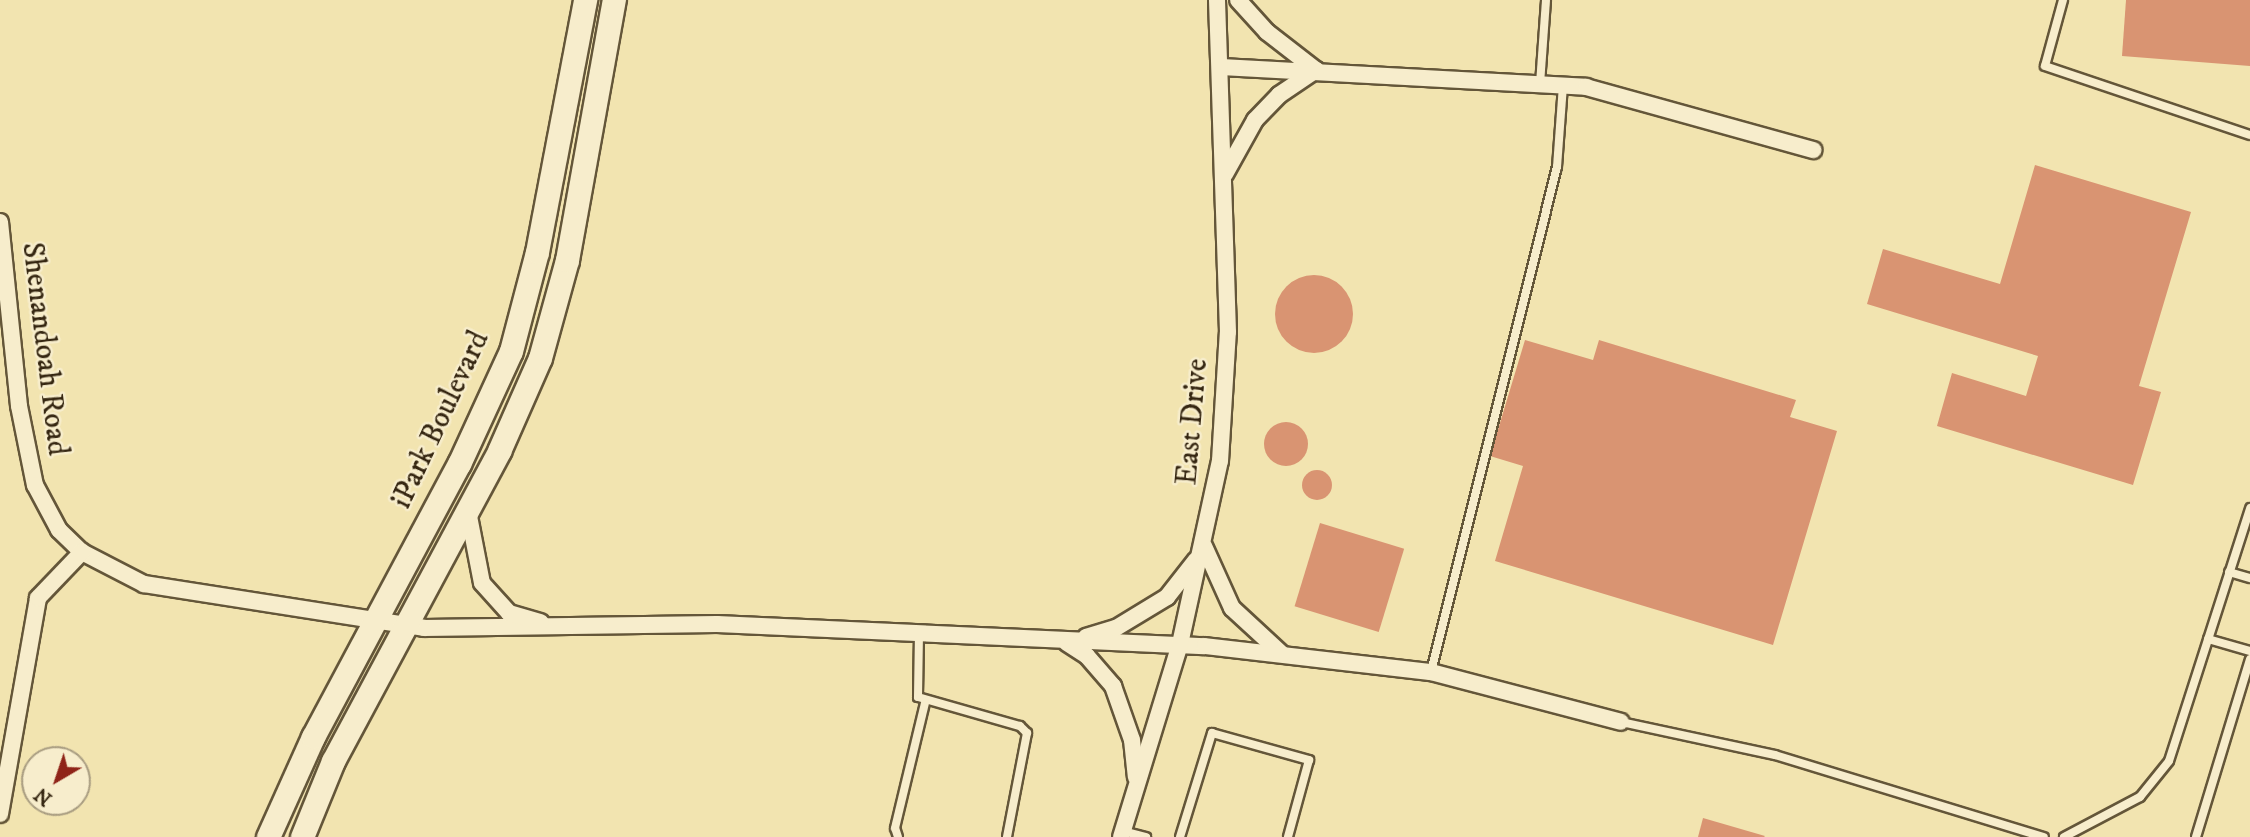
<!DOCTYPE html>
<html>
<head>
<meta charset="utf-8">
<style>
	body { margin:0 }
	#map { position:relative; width:2250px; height:837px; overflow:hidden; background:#f2e4b0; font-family:"IM FELL DW Pica",serif }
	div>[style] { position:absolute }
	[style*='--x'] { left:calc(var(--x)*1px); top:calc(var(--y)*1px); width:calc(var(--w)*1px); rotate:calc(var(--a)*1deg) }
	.building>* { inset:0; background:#d99472; transform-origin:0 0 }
	.round { border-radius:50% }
	.roads { filter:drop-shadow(2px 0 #645639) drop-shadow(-2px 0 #645639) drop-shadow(0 2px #645639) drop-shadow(0 -2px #645639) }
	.service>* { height:8px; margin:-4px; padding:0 4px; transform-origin:4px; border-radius:4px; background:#f7edcc }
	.minor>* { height:16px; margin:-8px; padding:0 8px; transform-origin:8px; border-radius:8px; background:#f7edcc }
	.secondary>* { height:23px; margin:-11.5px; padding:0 11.5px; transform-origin:11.5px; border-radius:11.5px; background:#f7edcc }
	span { translate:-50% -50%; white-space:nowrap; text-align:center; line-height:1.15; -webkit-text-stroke:5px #f7edcc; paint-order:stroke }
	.street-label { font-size:30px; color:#352611 }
	.north { position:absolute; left:21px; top:746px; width:70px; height:70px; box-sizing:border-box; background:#f7edcc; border:2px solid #a99d81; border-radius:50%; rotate:219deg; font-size:19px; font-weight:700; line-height:28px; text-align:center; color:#352611 }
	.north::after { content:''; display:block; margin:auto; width:24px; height:32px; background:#8f2418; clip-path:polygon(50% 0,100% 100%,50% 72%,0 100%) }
</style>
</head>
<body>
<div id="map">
	<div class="building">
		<div style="clip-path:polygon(2126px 0,2250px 0,2250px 66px,2122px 56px)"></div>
		<div style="clip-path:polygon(2035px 165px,2191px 212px,2139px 386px,2161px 392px,2133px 485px,1937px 426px,1952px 373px,2026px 396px,2038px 356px,1867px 304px,1883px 249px,2000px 284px)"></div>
		<div class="round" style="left:1275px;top:275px;width:78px;height:78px"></div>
		<div style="clip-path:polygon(1525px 340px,1593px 360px,1599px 340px,1796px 400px,1790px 417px,1837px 431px,1773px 645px,1495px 561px,1523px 466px,1490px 456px)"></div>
		<div class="round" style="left:1264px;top:422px;width:44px;height:44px"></div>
		<div class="round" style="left:1302px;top:470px;width:30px;height:30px"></div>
		<div style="left:1320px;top:523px;width:88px;height:87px;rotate:17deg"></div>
		<div style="clip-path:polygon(1703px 818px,1765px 836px,1764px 837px,1698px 837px)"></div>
	</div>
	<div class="roads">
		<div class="service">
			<div style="--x:2063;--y:0;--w:68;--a:105.3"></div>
			<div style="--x:2045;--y:66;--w:216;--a:18.6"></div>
			<div style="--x:1540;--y:84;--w:84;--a:-85.9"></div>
			<div style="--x:2229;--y:572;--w:22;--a:16"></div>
			<div style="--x:919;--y:633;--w:64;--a:90.9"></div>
			<div style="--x:918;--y:697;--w:106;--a:15.9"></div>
			<div style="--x:1020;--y:726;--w:10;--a:45"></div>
			<div style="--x:1027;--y:733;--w:106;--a:100.9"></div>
			<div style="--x:2208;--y:639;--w:44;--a:15.9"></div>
			<div style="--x:1431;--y:672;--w:520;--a:-75.99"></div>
			<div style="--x:1557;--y:167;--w:82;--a:-85.8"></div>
			<div style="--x:1621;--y:722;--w:157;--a:12.1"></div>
			<div style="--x:1775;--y:755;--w:281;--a:17"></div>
			<div style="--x:1123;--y:831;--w:24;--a:15"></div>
			<div style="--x:898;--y:837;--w:9;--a:-108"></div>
			<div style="--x:895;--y:828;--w:129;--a:-76.5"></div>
			<div style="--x:1180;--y:837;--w:109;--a:-72.9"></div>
			<div style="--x:1212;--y:733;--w:101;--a:15.6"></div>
			<div style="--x:1309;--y:760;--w:80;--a:105.3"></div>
			<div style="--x:2064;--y:837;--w:86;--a:-27.8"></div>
			<div style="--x:2140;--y:797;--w:46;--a:-51.1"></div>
			<div style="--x:2169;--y:761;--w:266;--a:-72.2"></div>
			<div style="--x:2196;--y:837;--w:186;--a:-73.1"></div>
		</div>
		<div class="minor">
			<div style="--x:1220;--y:67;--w:367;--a:3.1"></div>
			<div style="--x:1586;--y:87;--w:236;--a:15.5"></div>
			<div style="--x:1225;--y:174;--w:62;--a:-60.9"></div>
			<div style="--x:1255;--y:120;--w:35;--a:-46"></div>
			<div style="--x:1279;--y:95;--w:45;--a:-34"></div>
			<div style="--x:1316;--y:70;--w:62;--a:-142.2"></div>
			<div style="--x:1267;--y:32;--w:43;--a:-132.2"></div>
			<div style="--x:0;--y:222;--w:185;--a:84.1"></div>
			<div style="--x:19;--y:406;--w:81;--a:78.6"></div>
			<div style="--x:35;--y:485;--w:51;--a:61.9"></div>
			<div style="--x:59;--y:530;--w:32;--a:44"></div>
			<div style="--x:82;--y:552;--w:70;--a:27.3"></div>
			<div style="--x:144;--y:584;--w:283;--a:8.9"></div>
			<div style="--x:424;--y:628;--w:293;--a:-0.8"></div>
			<div style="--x:717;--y:624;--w:488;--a:2.6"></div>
			<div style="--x:1205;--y:646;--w:227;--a:6.6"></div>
			<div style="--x:1431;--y:672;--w:196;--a:14.7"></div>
			<div style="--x:468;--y:511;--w:73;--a:79"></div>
			<div style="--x:482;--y:583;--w:40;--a:48"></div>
			<div style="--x:509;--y:613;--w:33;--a:16"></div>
			<div style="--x:1204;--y:546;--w:68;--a:65.7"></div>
			<div style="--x:1232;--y:608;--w:68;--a:42.6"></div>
			<div style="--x:1086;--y:637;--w:31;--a:-17"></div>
			<div style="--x:1116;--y:628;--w:60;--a:-31.3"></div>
			<div style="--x:1167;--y:597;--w:47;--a:-51.9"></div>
			<div style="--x:1067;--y:643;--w:24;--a:33"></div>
			<div style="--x:1087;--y:656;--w:40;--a:49"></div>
			<div style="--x:1113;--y:686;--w:57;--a:70.6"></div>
			<div style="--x:1132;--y:740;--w:37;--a:84"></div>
			<div style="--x:0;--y:814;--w:219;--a:-80"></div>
			<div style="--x:38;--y:598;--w:64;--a:-46.3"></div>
			<div style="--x:1121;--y:837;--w:202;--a:-73"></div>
			<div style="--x:1180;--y:644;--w:187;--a:-77.7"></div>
			<div style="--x:1220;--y:461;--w:129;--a:-86.5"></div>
			<div style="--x:1228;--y:332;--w:332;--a:-91.9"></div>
		</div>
		<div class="secondary">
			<div style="--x:268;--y:837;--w:110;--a:-65.8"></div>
			<div style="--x:313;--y:737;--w:310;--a:-61.9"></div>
			<div style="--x:459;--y:464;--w:124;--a:-65.3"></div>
			<div style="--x:511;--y:351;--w:102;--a:-75.3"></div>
			<div style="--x:537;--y:252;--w:257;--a:-79.2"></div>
			<div style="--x:302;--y:837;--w:82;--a:-67.8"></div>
			<div style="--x:333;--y:761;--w:352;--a:-61.8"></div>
			<div style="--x:499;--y:451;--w:102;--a:-66.2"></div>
			<div style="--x:540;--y:358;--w:102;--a:-74.6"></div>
			<div style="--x:567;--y:260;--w:264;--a:-79.8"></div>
		</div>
	</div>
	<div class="street-label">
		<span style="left:44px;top:349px;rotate:83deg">Shenandoah Road</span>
		<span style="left:441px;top:420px;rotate:-65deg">iPark Boulevard</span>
		<span style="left:1193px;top:422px;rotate:-85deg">East Drive</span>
	</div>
	<div class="north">N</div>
</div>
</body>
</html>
